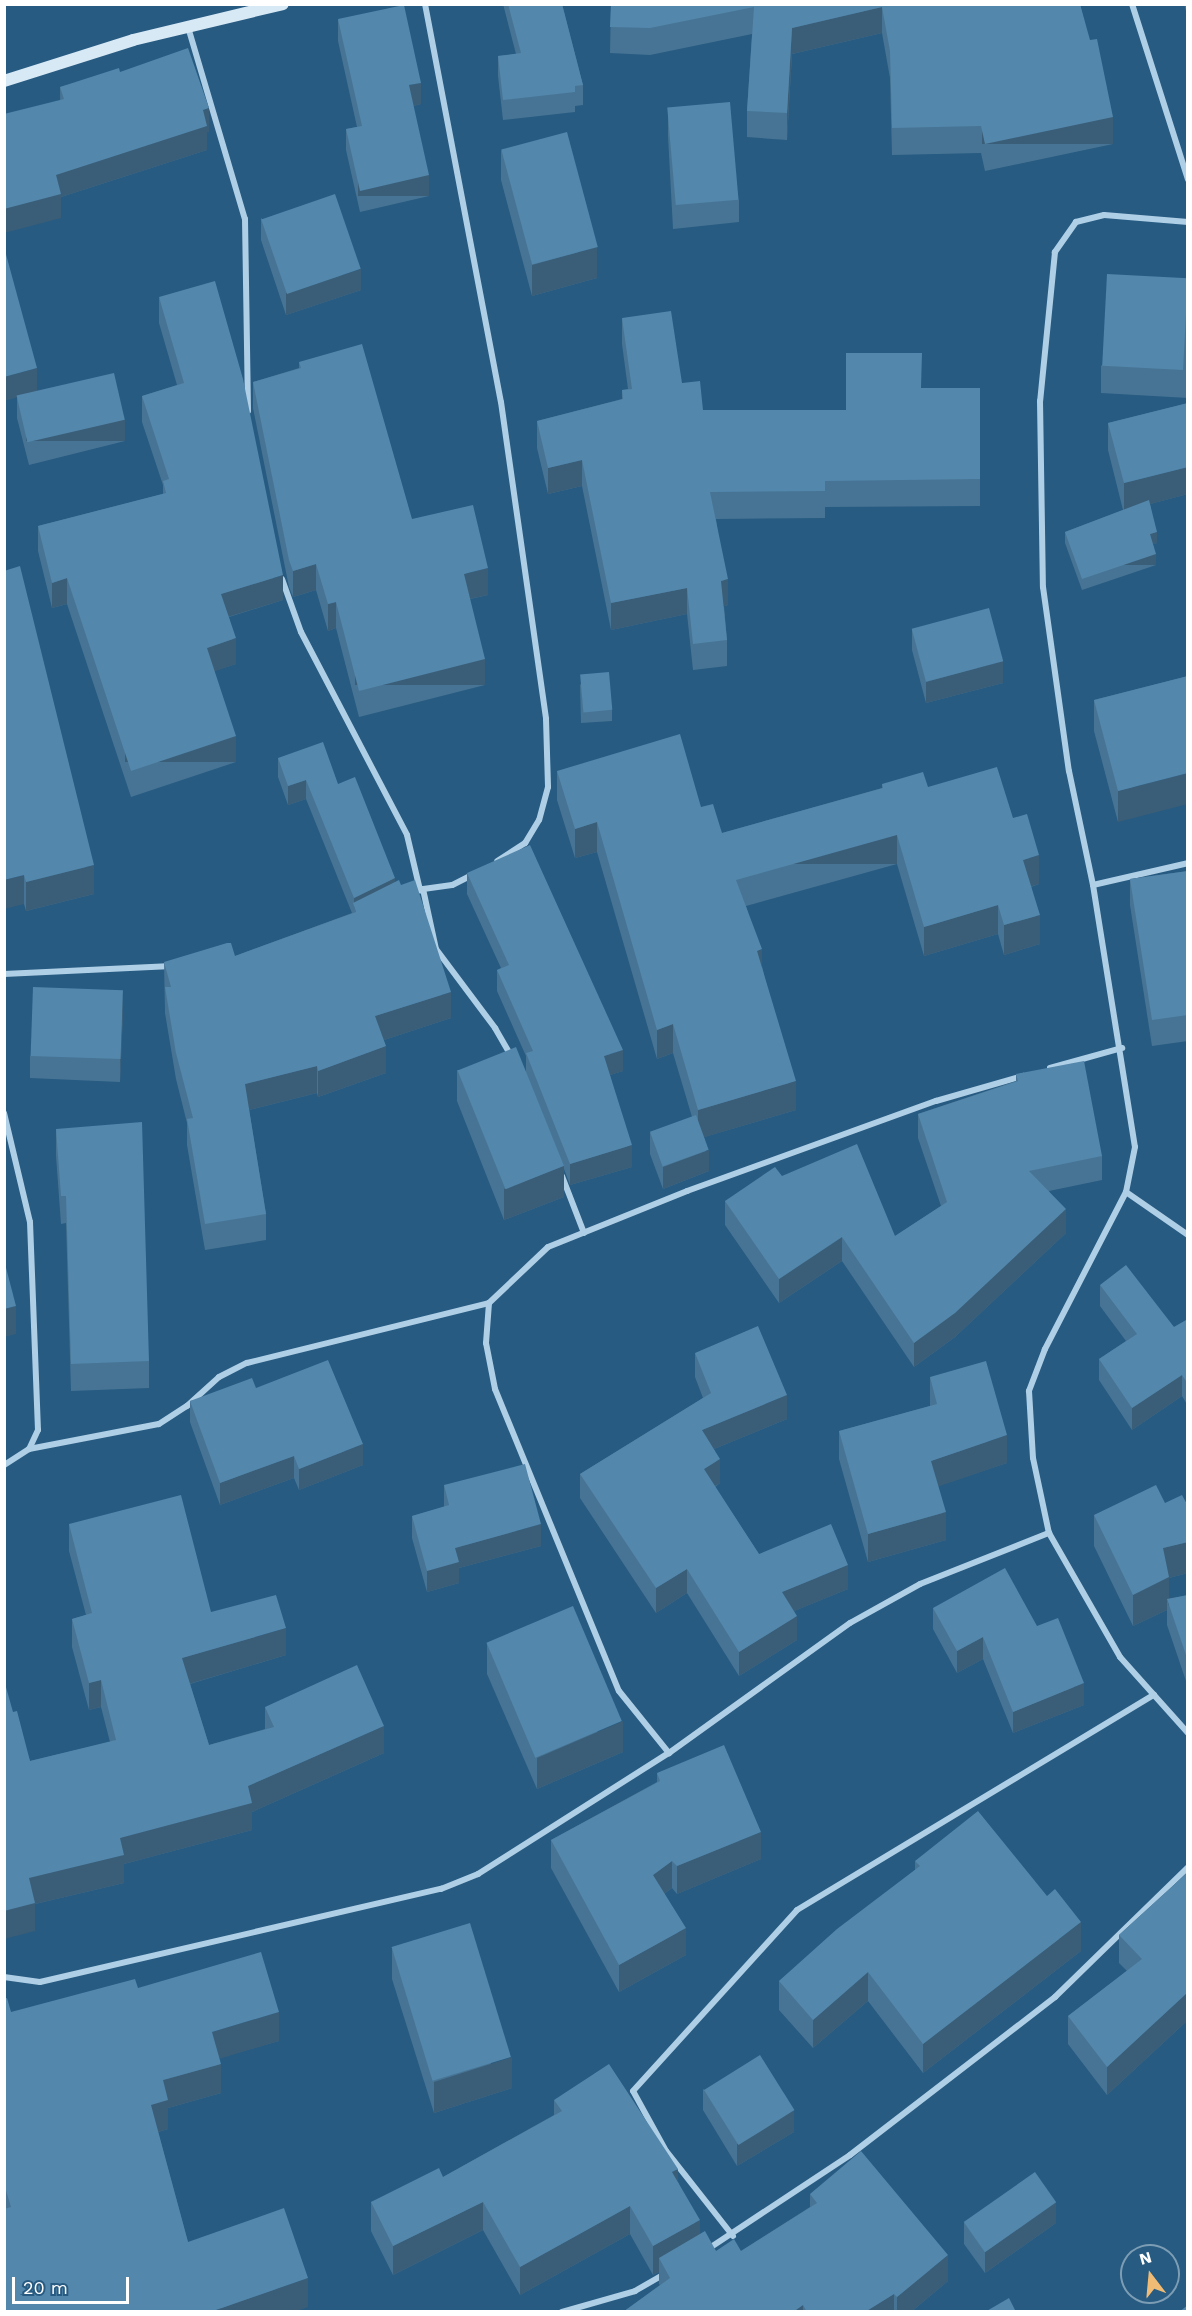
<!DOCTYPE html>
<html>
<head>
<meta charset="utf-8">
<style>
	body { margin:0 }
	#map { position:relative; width:1192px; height:2316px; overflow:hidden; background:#275b82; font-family:"Work Sans",sans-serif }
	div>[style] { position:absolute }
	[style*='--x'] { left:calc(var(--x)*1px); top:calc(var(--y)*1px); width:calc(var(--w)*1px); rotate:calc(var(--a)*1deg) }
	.street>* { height:6px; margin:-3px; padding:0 3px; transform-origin:3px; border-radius:3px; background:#afcfe6 }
	.secondary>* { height:12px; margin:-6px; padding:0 6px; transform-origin:6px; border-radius:6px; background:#d8e9f6 }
	.wall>* { inset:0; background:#477494 }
	.shaded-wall>* { inset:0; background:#3a5e78; transform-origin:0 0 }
	.building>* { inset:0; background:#5387ac; transform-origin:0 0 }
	span { translate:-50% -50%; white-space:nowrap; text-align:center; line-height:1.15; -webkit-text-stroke:4.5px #275b82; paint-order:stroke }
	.frame { position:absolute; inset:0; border:6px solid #fff; pointer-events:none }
	.north { position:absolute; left:1120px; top:2244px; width:60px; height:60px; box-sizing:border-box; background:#275b82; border:2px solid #7d9db4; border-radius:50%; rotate:344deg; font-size:16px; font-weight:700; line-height:24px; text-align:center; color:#fff }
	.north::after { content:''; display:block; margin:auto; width:21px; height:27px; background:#efbb75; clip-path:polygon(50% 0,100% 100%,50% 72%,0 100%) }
	.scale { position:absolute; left:12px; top:2277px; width:117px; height:27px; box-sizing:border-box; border:3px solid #fff; border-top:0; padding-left:8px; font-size:18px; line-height:21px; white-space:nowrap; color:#fff; -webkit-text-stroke:4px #275b82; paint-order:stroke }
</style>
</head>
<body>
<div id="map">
	<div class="street">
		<div style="--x:425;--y:4;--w:405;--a:79.2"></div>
		<div style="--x:501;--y:402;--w:320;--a:81.9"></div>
		<div style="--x:546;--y:719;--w:68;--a:88.3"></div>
		<div style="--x:548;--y:787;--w:34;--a:105"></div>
		<div style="--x:539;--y:820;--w:27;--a:121"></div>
		<div style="--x:525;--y:843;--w:33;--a:147"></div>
		<div style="--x:1132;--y:4;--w:184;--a:72.3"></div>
		<div style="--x:188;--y:27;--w:200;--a:73.5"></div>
		<div style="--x:245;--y:219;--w:192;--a:89.1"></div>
		<div style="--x:1188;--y:222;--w:84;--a:-175.2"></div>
		<div style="--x:1104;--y:215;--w:29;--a:166"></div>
		<div style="--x:1076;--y:222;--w:37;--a:125"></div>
		<div style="--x:1055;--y:252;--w:150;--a:95.7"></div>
		<div style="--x:1040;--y:401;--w:186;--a:89.1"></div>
		<div style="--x:1043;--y:587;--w:186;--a:82"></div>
		<div style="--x:1069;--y:771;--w:116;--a:78.1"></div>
		<div style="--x:1093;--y:885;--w:265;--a:80.9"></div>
		<div style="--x:1135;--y:1147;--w:46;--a:101.3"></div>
		<div style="--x:1126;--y:1192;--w:177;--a:117.3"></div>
		<div style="--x:1045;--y:1349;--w:45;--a:110.9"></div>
		<div style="--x:1029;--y:1391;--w:67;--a:86.6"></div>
		<div style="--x:1033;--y:1458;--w:77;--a:78"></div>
		<div style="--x:1049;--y:1533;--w:143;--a:60.2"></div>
		<div style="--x:1120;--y:1657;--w:102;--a:48.2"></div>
		<div style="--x:282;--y:579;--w:56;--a:70.3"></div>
		<div style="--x:301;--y:632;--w:229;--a:62.4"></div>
		<div style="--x:407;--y:835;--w:57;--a:76.7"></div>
		<div style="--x:472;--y:875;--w:22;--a:153"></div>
		<div style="--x:452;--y:885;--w:29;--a:172"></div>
		<div style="--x:423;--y:889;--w:61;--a:77.8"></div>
		<div style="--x:436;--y:949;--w:99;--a:53.2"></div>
		<div style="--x:495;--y:1028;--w:32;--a:60"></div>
		<div style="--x:1093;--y:885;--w:98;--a:-13"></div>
		<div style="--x:4;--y:974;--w:168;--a:-2.7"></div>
		<div style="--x:1050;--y:1068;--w:75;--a:-15.5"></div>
		<div style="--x:4;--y:1113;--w:112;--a:76.6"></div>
		<div style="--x:30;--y:1222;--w:208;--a:87.8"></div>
		<div style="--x:38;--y:1430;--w:21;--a:115"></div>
		<div style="--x:29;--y:1449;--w:30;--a:147"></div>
		<div style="--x:562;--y:1176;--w:61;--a:68.9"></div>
		<div style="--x:1126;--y:1192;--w:75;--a:34.7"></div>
		<div style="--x:489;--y:1303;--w:40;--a:94.3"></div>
		<div style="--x:486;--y:1343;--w:47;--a:78.9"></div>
		<div style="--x:495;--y:1389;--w:326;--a:67.7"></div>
		<div style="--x:619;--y:1691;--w:80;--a:51.1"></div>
		<div style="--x:29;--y:1449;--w:132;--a:-10.9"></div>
		<div style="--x:159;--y:1424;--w:33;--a:-33"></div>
		<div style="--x:187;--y:1406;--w:43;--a:-42.2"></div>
		<div style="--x:219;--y:1377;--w:31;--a:-27"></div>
		<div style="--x:247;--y:1363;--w:249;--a:-13.9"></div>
		<div style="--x:489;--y:1303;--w:81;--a:-43.5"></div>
		<div style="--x:548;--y:1247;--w:150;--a:-21.9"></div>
		<div style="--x:687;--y:1191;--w:265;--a:-19.9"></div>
		<div style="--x:936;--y:1101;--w:91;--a:-16"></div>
		<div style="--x:4;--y:1977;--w:36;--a:8"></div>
		<div style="--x:40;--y:1982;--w:412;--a:-13.1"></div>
		<div style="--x:441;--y:1889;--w:40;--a:-22"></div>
		<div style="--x:478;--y:1874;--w:226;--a:-32.4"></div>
		<div style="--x:669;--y:1753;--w:223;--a:-35.7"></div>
		<div style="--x:850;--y:1623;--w:80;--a:-29.1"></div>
		<div style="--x:920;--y:1584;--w:139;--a:-21.6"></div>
		<div style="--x:733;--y:2236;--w:108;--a:-128.2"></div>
		<div style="--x:666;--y:2151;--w:68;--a:-118.8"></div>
		<div style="--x:633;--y:2091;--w:244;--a:-47.8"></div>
		<div style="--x:797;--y:1910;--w:417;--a:-31.1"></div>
		<div style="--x:708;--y:2249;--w:170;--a:-33.5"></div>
		<div style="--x:850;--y:2155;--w:259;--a:-37.6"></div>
		<div style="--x:1055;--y:1997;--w:186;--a:-44.3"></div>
		<div style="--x:562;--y:2312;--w:76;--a:-16"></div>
		<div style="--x:635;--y:2291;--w:34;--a:-30"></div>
	</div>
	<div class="secondary">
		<div style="--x:4;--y:81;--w:135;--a:-17.6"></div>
		<div style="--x:133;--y:40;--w:154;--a:-13.5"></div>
	</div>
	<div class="wall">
		<div style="clip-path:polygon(503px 4px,562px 4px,583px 85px,583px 105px,575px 106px,575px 112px,503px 120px,498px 76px,498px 56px,516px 54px)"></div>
		<div style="clip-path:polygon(611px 4px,1080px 4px,1113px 144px,985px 171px,981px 153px,892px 155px,890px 78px,882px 33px,792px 54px,787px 140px,747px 137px,747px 111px,752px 34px,650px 55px,610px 53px)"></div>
		<div style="clip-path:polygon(1184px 4px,1188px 4px,1188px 18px)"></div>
		<div style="clip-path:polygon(338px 19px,421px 104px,413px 106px,429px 196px,360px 212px,346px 150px,346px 129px,357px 127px,338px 41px)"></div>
		<div style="clip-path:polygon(120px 72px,209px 132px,207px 132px,207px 150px,61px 197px,61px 218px,60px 87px)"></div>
		<div style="clip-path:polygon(668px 114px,739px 200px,739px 222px,673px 229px,668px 136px)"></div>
		<div style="clip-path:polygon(501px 150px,597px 278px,532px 296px,501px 180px)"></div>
		<div style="clip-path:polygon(261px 218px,361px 290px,286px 315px,261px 240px)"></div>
		<div style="clip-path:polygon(1188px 278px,1188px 398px,1101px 393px,1101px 366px)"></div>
		<div style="clip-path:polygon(159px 297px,283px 600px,229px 617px,236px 664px,214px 671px,236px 762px,131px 797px,67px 604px,52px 608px,38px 551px,38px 526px,163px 494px,163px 485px,142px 422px,142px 396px,177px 385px,159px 323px)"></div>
		<div style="clip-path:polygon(622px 318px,682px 383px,703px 410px,846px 410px,921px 388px,980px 388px,980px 506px,825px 507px,825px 518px,716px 519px,728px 605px,724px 606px,727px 640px,727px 666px,693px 670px,687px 614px,611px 630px,582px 486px,548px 494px,537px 448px,537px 421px,622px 399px,622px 390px,628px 389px,622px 344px)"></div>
		<div style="clip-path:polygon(299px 362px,412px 519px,488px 595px,470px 599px,485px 685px,359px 717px,336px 628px,328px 631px,316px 590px,293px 597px,289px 587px,253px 408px,253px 382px,299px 368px)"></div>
		<div style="clip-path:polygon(37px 392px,125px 441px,29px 465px,17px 418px,17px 398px)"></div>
		<div style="clip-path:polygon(1188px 403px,1188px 494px,1150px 504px,1157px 543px,1153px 544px,1156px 565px,1082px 590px,1065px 543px,1065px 532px,1123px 510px,1108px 450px,1108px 423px)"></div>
		<div style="clip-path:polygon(4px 571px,94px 894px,26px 911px,24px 904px)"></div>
		<div style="clip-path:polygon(912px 629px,1003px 683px,926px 703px,912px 650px)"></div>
		<div style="clip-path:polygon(1188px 676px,1118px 822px,1094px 731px,1094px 700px)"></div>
		<div style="clip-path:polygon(580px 684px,612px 710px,612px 721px,581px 723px)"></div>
		<div style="clip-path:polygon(278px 758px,338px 784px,395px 882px,451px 1018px,384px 1040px,386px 1073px,318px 1097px,317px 1093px,249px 1110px,266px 1214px,266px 1240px,205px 1250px,187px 1145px,187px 1123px,176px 1079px,165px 1013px,164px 962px,235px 956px,352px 913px,306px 799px,288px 805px,278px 777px)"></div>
		<div style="clip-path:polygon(557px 771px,701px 807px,722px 833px,882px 788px,882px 784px,928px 787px,1013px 818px,1039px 884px,1031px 887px,1040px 944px,1004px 955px,998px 934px,924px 956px,897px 864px,746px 906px,762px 966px,796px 1110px,704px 1137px,709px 1171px,663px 1189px,650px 1154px,650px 1133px,692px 1117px,673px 1053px,657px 1059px,597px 852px,575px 858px,557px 800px)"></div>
		<div style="clip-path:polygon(1188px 871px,1188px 1041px,1152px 1046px,1130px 905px,1130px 879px)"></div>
		<div style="clip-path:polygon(467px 873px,623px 1071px,610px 1075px,632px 1167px,570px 1185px,564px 1169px,564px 1197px,504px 1220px,457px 1101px,457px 1070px,526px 1072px,526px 1056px,497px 991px,497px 970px,501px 968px,467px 894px)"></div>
		<div style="clip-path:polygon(123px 1012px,120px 1082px,30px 1078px,30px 1056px)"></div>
		<div style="clip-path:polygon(1016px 1074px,1102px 1156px,1102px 1180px,1049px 1191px,1066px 1233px,955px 1337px,914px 1367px,842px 1261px,779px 1303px,725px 1225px,725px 1201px,782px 1176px,895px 1236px,941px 1206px,918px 1138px,918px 1114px,1016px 1081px)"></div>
		<div style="clip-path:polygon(56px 1129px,149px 1361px,149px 1388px,71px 1391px,66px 1223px,61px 1224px,56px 1156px)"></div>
		<div style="clip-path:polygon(1100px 1285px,1174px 1327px,1188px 1319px,1188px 1406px,1182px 1396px,1132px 1430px,1099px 1380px,1099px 1359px,1126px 1341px,1100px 1306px)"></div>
		<div style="clip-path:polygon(695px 1353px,787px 1419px,714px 1449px,720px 1483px,715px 1487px,759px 1554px,848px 1589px,794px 1611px,797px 1640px,739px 1676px,687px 1593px,656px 1613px,580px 1498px,580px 1474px,703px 1398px,695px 1377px)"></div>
		<div style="clip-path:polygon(930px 1377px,1007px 1463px,938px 1486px,946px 1540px,868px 1562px,839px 1459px,839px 1431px,930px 1406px)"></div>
		<div style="clip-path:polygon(256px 1388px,363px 1465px,299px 1490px,294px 1478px,220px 1505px,190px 1422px,190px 1401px)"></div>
		<div style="clip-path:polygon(444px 1485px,541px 1546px,459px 1568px,459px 1583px,427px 1592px,412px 1538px,412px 1516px,444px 1507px)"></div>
		<div style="clip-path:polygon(1165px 1503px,1188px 1506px,1188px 1573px,1169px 1578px,1169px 1599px,1188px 1595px,1188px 1680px,1186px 1681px,1167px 1625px,1167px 1610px,1133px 1626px,1094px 1546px,1094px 1515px)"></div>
		<div style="clip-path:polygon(69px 1524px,211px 1612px,286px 1655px,190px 1684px,209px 1745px,265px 1729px,265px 1707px,384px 1753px,252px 1812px,252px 1830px,124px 1864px,124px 1883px,35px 1904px,35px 1931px,13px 1712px,30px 1761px,110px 1742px,101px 1707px,89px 1710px,72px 1647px,72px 1619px,86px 1615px,69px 1551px)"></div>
		<div style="clip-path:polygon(933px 1608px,1037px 1626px,1084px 1705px,1013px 1733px,983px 1659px,957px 1673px,933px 1629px)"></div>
		<div style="clip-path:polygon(487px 1643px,623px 1752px,537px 1789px,487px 1674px)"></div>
		<div style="clip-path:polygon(657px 1773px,761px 1859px,677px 1894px,672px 1888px,664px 1894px,686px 1955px,619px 1992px,551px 1868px,551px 1840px,657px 1782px)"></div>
		<div style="clip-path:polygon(915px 1861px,1081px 1951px,923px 2073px,868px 2001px,813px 2048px,779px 2010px,779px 1981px,915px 1870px)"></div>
		<div style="clip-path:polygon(1188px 1872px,1188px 2020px,1107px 2095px,1068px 2044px,1068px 2016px,1127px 1971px,1119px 1963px,1119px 1935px)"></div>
		<div style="clip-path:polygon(392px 1948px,512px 2088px,434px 2113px,392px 1979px)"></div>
		<div style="clip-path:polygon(4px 1999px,11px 2012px,279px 2041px,219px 2058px,221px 2093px,168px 2108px,168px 2129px,158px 2132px,188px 2242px,308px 2307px,4px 2312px)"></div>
		<div style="clip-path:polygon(703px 2089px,794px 2132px,737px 2166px,703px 2110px)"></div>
		<div style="clip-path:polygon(554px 2100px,678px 2182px,700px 2234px,716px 2251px,741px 2251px,810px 2207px,810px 2194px,948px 2281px,911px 2312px,623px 2312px,660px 2285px,659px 2284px,659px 2272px,653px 2275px,630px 2234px,520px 2295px,483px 2230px,393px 2275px,371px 2231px,371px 2202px,443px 2177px,554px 2115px)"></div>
		<div style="clip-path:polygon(964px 2223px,1056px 2223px,985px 2273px,964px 2244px)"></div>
	</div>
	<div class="shaded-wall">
		<div style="clip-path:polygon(882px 7px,882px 33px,792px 54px,787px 140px,787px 113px,792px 28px)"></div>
		<div style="clip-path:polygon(421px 83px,421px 104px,409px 107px,409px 85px)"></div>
		<div style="clip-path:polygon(209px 108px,209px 132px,207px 132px,207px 150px,61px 197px,61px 218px,4px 233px,4px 209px,56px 175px)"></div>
		<div style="left:1113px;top:117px;width:27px;height:131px;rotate:90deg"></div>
		<div style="left:429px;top:175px;width:21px;height:71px;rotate:90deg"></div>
		<div style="clip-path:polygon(597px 247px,597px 278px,532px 296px,532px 265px)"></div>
		<div style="clip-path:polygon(361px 269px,361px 290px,286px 315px,286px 293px)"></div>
		<div style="clip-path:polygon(37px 368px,37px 392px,4px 401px,4px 377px)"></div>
		<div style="left:125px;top:420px;width:21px;height:99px;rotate:90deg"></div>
		<div style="clip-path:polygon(582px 460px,582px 486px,548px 494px,548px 468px)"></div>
		<div style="clip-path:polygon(1188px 467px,1188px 494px,1124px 511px,1124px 483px)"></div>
		<div style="clip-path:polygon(1157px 532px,1157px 543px,1150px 545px,1150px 534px)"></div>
		<div style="left:1156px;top:554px;width:11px;height:78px;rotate:90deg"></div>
		<div style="clip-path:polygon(316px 564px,316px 590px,293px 597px,293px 571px)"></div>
		<div style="clip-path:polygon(488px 568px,488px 595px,464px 600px,464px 574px)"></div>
		<div style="clip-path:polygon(283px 575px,283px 600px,221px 619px,221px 594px)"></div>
		<div style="clip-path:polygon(67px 578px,67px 604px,52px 608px,52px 583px)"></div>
		<div style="clip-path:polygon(728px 579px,728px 605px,721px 607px,721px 581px)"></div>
		<div style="clip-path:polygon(687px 588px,687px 614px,611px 630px,611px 603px)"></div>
		<div style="clip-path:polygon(336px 602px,336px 628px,328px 631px,328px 604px)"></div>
		<div style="clip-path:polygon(236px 638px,236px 664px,207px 674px,207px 648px)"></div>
		<div style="left:485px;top:659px;width:26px;height:130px;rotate:90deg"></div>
		<div style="clip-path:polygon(1003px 661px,1003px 683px,926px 703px,926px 682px)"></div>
		<div style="left:236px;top:736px;width:26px;height:111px;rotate:90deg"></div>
		<div style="clip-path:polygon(1188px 773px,1188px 804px,1118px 822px,1118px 791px)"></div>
		<div style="clip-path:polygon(306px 780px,306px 799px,288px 805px,288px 786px)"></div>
		<div style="clip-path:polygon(597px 822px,597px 852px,575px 858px,575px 829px)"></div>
		<div style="left:897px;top:835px;width:29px;height:167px;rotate:90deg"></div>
		<div style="clip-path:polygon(1039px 855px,1039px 884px,1023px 889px,1023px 860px)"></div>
		<div style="clip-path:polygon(94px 865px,94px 894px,26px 911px,26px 882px)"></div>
		<div style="clip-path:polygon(24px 875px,24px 904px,4px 909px,4px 880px)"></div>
		<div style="clip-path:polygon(395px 878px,395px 897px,356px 912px,354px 906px,354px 898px)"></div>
		<div style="clip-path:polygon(998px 905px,998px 934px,924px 956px,924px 927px)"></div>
		<div style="clip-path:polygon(1040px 915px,1040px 944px,1004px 955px,1004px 925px)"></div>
		<div style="clip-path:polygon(762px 949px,762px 978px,757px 951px)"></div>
		<div style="clip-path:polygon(123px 990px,123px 1012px,120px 1082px,120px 1061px)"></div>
		<div style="clip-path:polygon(451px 992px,451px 1018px,375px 1043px,375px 1016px)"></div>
		<div style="clip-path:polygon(673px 1024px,673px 1053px,657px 1059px,657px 1030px)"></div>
		<div style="clip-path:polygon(386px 1046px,386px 1073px,318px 1097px,318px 1071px)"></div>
		<div style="clip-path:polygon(623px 1050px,623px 1071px,604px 1077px,604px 1056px)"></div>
		<div style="clip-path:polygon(317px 1066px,317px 1093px,245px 1111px,245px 1084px)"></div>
		<div style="clip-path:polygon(796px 1081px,796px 1110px,698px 1139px,698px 1110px)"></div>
		<div style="clip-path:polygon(632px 1145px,632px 1167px,570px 1185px,570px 1164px)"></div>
		<div style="clip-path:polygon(709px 1150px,709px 1171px,663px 1189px,663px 1167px)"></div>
		<div style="clip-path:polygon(564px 1166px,564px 1197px,504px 1220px,504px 1189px)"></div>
		<div style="clip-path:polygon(1066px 1209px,1066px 1233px,955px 1337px,914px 1367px,914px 1343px)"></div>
		<div style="clip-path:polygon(842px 1237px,842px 1261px,779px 1303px,779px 1279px)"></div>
		<div style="clip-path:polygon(16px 1306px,16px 1334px,4px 1337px,4px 1309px)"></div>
		<div style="clip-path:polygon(1182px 1375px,1182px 1396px,1132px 1430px,1132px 1408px)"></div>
		<div style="clip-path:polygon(787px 1395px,787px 1419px,702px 1454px,702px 1430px)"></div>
		<div style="clip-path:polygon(1007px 1435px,1007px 1463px,931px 1489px,931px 1461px)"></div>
		<div style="clip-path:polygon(363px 1444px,363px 1465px,299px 1490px,299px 1469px)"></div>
		<div style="clip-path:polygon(294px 1456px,294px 1478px,220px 1505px,220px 1483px)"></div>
		<div style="clip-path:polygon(720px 1459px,720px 1483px,704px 1493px,704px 1469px)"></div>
		<div style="clip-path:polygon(946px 1512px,946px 1540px,868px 1562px,868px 1534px)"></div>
		<div style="clip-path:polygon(541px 1524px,541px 1546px,459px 1568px,459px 1583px,427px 1592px,427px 1571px,455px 1548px)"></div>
		<div style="clip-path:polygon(1188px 1542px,1188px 1573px,1169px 1578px,1169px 1606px,1167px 1599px,1167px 1610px,1133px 1626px,1133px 1595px,1163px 1548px)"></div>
		<div style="clip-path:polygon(848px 1565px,848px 1589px,782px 1616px,782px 1592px)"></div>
		<div style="clip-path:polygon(687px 1569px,687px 1593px,656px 1613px,656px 1588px)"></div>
		<div style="clip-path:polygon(797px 1616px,797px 1640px,739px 1676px,739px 1652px)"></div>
		<div style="clip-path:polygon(286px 1628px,286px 1655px,182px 1686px,182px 1658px)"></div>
		<div style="clip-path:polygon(983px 1637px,983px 1659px,957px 1673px,957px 1651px)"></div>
		<div style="left:1188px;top:1654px;width:26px;height:2px;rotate:90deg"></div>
		<div style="clip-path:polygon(101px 1680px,101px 1707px,89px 1710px,89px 1683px)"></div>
		<div style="clip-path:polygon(1084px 1683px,1084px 1705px,1013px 1733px,1013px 1712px)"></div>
		<div style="clip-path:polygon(623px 1721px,623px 1752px,537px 1789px,537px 1758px)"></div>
		<div style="clip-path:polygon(384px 1726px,384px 1753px,252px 1812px,252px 1830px,124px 1864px,124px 1883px,35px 1904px,35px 1931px,4px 1939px,4px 1911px,29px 1878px,120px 1838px,248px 1786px)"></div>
		<div style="clip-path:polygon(761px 1832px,761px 1859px,677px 1894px,677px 1866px)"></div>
		<div style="clip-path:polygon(672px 1861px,672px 1888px,653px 1902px,653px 1875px)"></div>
		<div style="clip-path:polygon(1081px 1922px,1081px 1951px,923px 2073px,923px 2044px)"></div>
		<div style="clip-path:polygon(686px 1928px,686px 1955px,619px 1992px,619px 1965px)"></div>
		<div style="clip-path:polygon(868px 1972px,868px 2001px,813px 2048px,813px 2020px)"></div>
		<div style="clip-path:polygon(1188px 1992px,1188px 2020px,1107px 2095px,1107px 2067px)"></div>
		<div style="clip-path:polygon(279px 2012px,279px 2041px,212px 2061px,212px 2032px)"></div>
		<div style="clip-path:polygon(512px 2057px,512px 2088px,434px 2113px,434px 2082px)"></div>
		<div style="clip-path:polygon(221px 2064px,221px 2093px,168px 2108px,168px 2129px,151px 2134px,151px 2105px,163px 2080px)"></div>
		<div style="clip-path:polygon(794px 2110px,794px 2132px,737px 2166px,737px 2144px)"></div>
		<div style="clip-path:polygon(678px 2169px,678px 2197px,672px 2172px)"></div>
		<div style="clip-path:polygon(483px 2202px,483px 2230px,393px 2275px,393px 2246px)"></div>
		<div style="clip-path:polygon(1056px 2202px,1056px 2223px,985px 2273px,985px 2252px)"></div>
		<div style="clip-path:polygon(630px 2206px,630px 2234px,520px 2295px,520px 2267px)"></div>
		<div style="clip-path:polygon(700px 2220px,700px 2249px,659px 2258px,659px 2272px,653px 2275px,653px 2246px)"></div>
		<div style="clip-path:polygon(948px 2255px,948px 2281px,911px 2312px,897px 2312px,897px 2297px)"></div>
		<div style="clip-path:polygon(308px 2278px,308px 2307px,294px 2312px,216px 2312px,216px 2310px)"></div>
		<div style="clip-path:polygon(894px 2294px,894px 2312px,865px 2312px)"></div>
		<div style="clip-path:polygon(803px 2305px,803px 2312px,793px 2312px)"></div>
	</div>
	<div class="building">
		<div style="clip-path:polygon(508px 4px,562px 4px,583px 85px,575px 86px,575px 92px,503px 100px,498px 56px,521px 53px)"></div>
		<div style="clip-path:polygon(611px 4px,1080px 4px,1090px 40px,1097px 39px,1113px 117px,985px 144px,981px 126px,892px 128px,890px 51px,882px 7px,792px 28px,787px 113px,747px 111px,754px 7px,650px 28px,610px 27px)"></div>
		<div style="clip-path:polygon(404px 5px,421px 83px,409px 85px,429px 175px,360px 191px,346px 129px,362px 126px,338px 19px)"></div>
		<div style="clip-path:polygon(188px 48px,209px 108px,203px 110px,207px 126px,56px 175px,61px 194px,4px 209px,4px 114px,64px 99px,60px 87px,119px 68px,120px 72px)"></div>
		<div style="left:730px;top:102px;width:98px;height:63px;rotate:85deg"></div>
		<div style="left:567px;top:132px;width:119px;height:68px;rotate:75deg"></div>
		<div style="left:335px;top:194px;width:79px;height:78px;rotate:71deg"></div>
		<div style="clip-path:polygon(4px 247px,37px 368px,4px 377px)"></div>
		<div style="left:1107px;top:274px;width:81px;height:92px;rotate:3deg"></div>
		<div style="clip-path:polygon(215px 281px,243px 379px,283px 575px,221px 594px,236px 638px,207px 648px,236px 736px,131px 771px,67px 578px,52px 583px,38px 526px,166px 493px,163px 481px,169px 479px,142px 396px,184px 383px,159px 297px)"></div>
		<div style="clip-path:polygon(671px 311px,682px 383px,700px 381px,703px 410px,846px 410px,846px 353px,922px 353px,921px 388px,980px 388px,980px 479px,825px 481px,825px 491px,710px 492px,728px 579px,721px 581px,727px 640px,693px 644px,687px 588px,611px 603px,582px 460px,548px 468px,537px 421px,623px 399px,622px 390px,632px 389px,622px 318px)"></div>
		<div style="clip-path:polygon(362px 344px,412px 519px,473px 505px,488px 568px,464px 574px,485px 659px,359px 691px,336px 602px,328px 604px,316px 564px,293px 571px,289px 560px,253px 382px,301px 368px,299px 362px)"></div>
		<div style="left:114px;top:373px;width:48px;height:100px;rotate:77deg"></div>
		<div style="clip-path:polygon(1188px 403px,1188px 467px,1124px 483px,1108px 423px)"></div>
		<div style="clip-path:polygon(1149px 500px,1157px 532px,1150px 534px,1156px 554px,1082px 579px,1065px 532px)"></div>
		<div style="clip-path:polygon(20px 566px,94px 865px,26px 882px,24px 875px,4px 880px,4px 571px)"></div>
		<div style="left:989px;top:608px;width:55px;height:80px;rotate:75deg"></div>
		<div style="left:609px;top:672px;width:38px;height:29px;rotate:85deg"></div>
		<div style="clip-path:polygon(1188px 676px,1188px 773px,1118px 791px,1094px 700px)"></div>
		<div style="clip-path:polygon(680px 734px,701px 807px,713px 804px,722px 833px,883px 788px,882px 784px,923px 772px,928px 787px,997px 767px,1013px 818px,1027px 814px,1039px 855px,1023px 860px,1040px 915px,1004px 925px,998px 905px,924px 927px,897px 835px,736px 880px,762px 949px,757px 951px,796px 1081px,698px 1110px,673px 1024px,657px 1030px,597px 822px,575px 829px,557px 771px)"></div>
		<div style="clip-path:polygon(323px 742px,338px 784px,355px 777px,395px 878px,354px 898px,306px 780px,288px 786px,278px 758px)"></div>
		<div style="clip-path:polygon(530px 845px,623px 1050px,604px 1056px,632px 1145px,570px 1164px,526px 1053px,533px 1051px,497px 970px,509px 965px,467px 873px)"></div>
		<div style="clip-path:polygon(1188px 871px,1188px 1015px,1152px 1020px,1130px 879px)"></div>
		<div style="clip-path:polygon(399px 880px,401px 885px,415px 880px,451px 992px,375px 1016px,386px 1046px,318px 1071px,317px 1066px,245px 1084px,266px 1214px,205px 1224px,187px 1119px,193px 1118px,176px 1053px,165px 987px,171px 987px,164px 962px,227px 943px,231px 943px,235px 956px,356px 912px,353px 903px)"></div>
		<div style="left:33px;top:987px;width:90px;height:69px;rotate:2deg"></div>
		<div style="left:516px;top:1047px;width:128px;height:63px;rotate:68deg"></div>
		<div style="clip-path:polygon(1084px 1061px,1102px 1156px,1029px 1171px,1066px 1209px,955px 1313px,914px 1343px,842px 1237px,779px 1279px,725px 1201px,775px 1167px,782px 1176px,857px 1144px,895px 1236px,947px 1202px,918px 1114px,1018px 1081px,1016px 1074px)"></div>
		<div style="left:696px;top:1115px;width:37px;height:49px;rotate:70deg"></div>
		<div style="clip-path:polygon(142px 1122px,149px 1361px,71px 1364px,66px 1196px,61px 1196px,56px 1129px)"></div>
		<div style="clip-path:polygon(4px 1260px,16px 1306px,4px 1309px)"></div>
		<div style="clip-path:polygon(1126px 1265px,1174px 1327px,1188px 1319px,1188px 1384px,1182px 1375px,1132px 1408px,1099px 1359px,1137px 1334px,1100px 1285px)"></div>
		<div style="clip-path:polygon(758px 1326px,787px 1395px,702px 1430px,720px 1459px,704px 1469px,759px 1554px,831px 1524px,848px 1565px,782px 1592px,797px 1616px,739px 1652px,687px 1569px,656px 1588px,580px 1474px,711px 1393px,695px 1353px)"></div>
		<div style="clip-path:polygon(328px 1360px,363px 1444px,299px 1469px,294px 1456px,220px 1483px,190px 1401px,252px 1378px,256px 1388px)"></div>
		<div style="clip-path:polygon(986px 1361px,1007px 1435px,931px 1461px,946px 1512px,868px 1534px,839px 1431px,937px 1404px,930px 1377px)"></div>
		<div style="clip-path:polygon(525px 1464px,541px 1524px,455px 1548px,459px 1562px,427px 1571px,412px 1516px,449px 1505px,444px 1485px)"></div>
		<div style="clip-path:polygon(1156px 1485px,1165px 1503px,1182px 1495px,1188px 1506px,1188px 1542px,1163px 1548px,1169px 1577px,1133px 1595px,1094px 1515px)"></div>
		<div style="clip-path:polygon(181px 1495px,211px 1612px,276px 1595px,286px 1628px,182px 1658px,209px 1745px,274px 1727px,265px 1707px,357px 1665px,384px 1726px,248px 1786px,252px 1803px,120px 1838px,124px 1855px,29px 1878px,35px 1903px,4px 1911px,4px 1680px,13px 1712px,17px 1711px,30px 1761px,116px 1740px,101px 1680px,89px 1683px,72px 1619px,92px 1613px,69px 1524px)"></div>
		<div style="clip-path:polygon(1005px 1568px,1037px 1626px,1058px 1618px,1084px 1683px,1013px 1712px,983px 1637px,957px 1651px,933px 1608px)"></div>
		<div style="clip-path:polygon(1188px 1595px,1188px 1654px,1186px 1655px,1167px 1599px)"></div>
		<div style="left:573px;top:1606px;width:125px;height:94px;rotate:67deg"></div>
		<div style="clip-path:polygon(724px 1745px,761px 1832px,677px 1866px,672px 1861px,653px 1875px,686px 1928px,619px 1965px,551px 1840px,660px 1781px,657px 1773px)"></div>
		<div style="clip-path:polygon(978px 1811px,1047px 1896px,1055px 1889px,1081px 1922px,923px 2044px,868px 1972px,813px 2020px,779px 1981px,837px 1929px,920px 1866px,915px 1861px)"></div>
		<div style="clip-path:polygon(1188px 1872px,1188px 1992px,1107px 2067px,1068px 2016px,1142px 1959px,1119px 1935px)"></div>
		<div style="left:470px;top:1923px;width:140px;height:82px;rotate:73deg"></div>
		<div style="clip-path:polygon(261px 1952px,279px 2012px,212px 2032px,221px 2064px,163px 2080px,168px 2100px,151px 2105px,188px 2242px,284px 2208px,308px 2278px,216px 2310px,216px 2312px,4px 2312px,4px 2209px,11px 2207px,4px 2184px,4px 1999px,7px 1998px,11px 2012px,135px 1979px,138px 1988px)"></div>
		<div style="left:760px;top:2055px;width:65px;height:66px;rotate:58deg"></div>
		<div style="clip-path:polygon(609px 2064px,678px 2169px,672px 2172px,700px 2220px,653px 2246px,630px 2206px,520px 2267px,483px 2202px,393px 2246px,371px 2202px,439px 2168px,443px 2177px,562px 2111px,554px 2100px)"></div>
		<div style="clip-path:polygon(861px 2151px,948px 2255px,897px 2297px,894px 2294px,865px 2312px,807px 2312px,803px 2305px,793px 2312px,623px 2312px,670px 2278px,659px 2258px,705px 2231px,716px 2251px,734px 2239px,741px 2251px,817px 2203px,810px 2194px)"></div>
		<div style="left:1035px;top:2172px;width:37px;height:87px;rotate:55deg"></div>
		<div style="clip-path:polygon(1009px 2298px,1016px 2312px,985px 2312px)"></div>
		<div style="clip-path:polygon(1188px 2305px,1188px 2312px,1179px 2312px)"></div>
	</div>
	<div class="frame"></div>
	<div class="north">N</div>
	<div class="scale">20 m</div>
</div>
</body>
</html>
